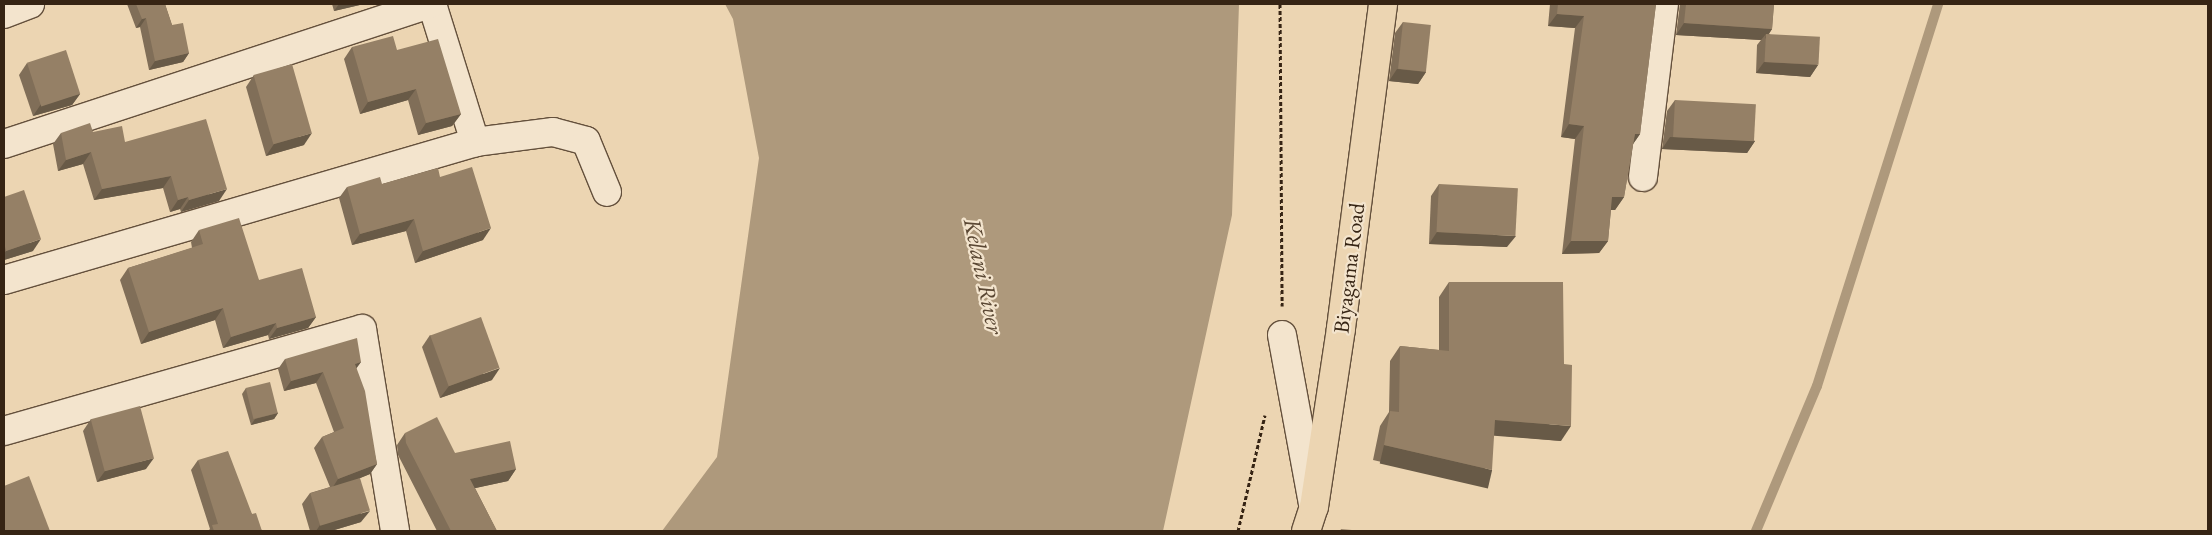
<!DOCTYPE html>
<html>
<head>
<meta charset="utf-8">
<style>
	body { margin:0 }
	#map { position:relative; width:2212px; height:535px; overflow:hidden; background:#ecd5b2; font-family:"EB Garamond",serif }
	div>[style] { position:absolute }
	[style*='--x'] { left:calc(var(--x)*1px); top:calc(var(--y)*1px); width:calc(var(--w)*1px); rotate:calc(var(--a)*1deg) }
	.water>* { inset:0; background:#ae997c }
	.stream>* { height:10px; margin:-5px; padding:0 5px; transform-origin:5px; border-radius:5px; background:#ae997c }
	.path>* { height:3px; margin-top:-1.5px; transform-origin:0; background:repeating-linear-gradient(90deg,#362414 0 4px,transparent 0 6.5px) }
	.roads { filter:drop-shadow(1px 0 #64503c) drop-shadow(-1px 0 #64503c) drop-shadow(0 1px #64503c) drop-shadow(0 -1px #64503c) }
	.minor>* { height:28px; margin:-14px; padding:0 14px; transform-origin:14px; border-radius:14px; background:#f3e4cd }
	.major>* { height:28px; margin:-14px; padding:0 14px; transform-origin:14px; border-radius:14px; background:#ecd5b2 }
	.wall>* { inset:0; background:#806e58 }
	.shaded-wall>* { inset:0; background:#685a47; transform-origin:0 0 }
	.building>* { inset:0; background:#958066; transform-origin:0 0 }
	span { translate:-50% -50%; white-space:nowrap; text-align:center; line-height:1.15; -webkit-text-stroke:4.5px #f3e4cd; paint-order:stroke }
	.street-label { font-size:22px; color:#362414 }
	.water-label { font-size:24px; color:#5a4733; font-style:italic }
	.frame { position:absolute; inset:0; border:5px solid #362414; pointer-events:none }
</style>
</head>
<body>
<div id="map">
	<div class="water">
		<div style="clip-path:polygon(725px 4px,1239px 4px,1232px 215px,1163px 531px,662px 531px,717px 457px,759px 158px,733px 19px)"></div>
	</div>
	<div class="stream">
		<div style="--x:1756;--y:531;--w:157;--a:-67.2"></div>
		<div style="--x:1817;--y:386;--w:401;--a:-72.4"></div>
	</div>
	<div class="path">
		<div style="--x:1280;--y:4;--w:302;--a:89.6"></div>
		<div style="--x:1238;--y:531;--w:119;--a:-76.9"></div>
	</div>
	<div class="roads">
		<div class="minor">
			<div style="--x:432;--y:4;--w:145;--a:72.7"></div>
			<div style="--x:4;--y:14;--w:28;--a:-21"></div>
			<div style="--x:4;--y:144;--w:449;--a:-18.2"></div>
			<div style="--x:1643;--y:177;--w:174;--a:-83.1"></div>
			<div style="--x:4;--y:280;--w:491;--a:-16.3"></div>
			<div style="--x:475;--y:142;--w:79;--a:-7.3"></div>
			<div style="--x:553;--y:132;--w:34;--a:15"></div>
			<div style="--x:586;--y:141;--w:55;--a:67.6"></div>
			<div style="--x:1282;--y:335;--w:172;--a:79.6"></div>
			<div style="--x:4;--y:431;--w:372;--a:-15.9"></div>
			<div style="--x:362;--y:329;--w:205;--a:80.7"></div>
		</div>
		<div class="major">
			<div style="--x:1306;--y:531;--w:25;--a:-72"></div>
			<div style="--x:1314;--y:507;--w:181;--a:-81.4"></div>
			<div style="--x:1341;--y:328;--w:327;--a:-82.6"></div>
		</div>
	</div>
	<div class="wall">
		<div style="clip-path:polygon(127px 4px,165px 4px,172px 25px,189px 53px,183px 62px,149px 70px,140px 27px,136px 28px)"></div>
		<div style="clip-path:polygon(332px 4px,364px 4px,334px 11px)"></div>
		<div style="clip-path:polygon(1550px 4px,1656px 4px,1640px 134px,1633px 144px,1624px 197px,1615px 210px,1611px 210px,1608px 241px,1599px 253px,1562px 254px,1575px 139px,1561px 137px,1575px 28px,1548px 26px)"></div>
		<div style="clip-path:polygon(1680px 4px,1774px 4px,1772px 29px,1769px 34px,1818px 65px,1810px 77px,1756px 73px,1757px 45px,1761px 40px,1676px 35px)"></div>
		<div style="clip-path:polygon(1403px 22px,1426px 72px,1418px 84px,1389px 81px,1395px 33px)"></div>
		<div style="clip-path:polygon(352px 47px,397px 50px,461px 114px,452px 126px,418px 135px,408px 100px,360px 114px,344px 59px)"></div>
		<div style="clip-path:polygon(27px 63px,80px 94px,72px 105px,33px 116px,19px 75px)"></div>
		<div style="clip-path:polygon(254px 75px,304px 145px,266px 156px,246px 87px)"></div>
		<div style="clip-path:polygon(1675px 100px,1755px 141px,1747px 153px,1662px 149px,1667px 111px)"></div>
		<div style="clip-path:polygon(93px 132px,125px 142px,219px 201px,181px 212px,180px 209px,170px 212px,163px 188px,94px 200px,83px 164px,58px 171px,53px 144px,61px 133px)"></div>
		<div style="clip-path:polygon(440px 177px,483px 240px,415px 263px,406px 231px,352px 245px,339px 198px,347px 187px,382px 184px)"></div>
		<div style="clip-path:polygon(1439px 184px,1507px 247px,1429px 244px,1431px 196px)"></div>
		<div style="clip-path:polygon(4px 197px,33px 251px,4px 260px)"></div>
		<div style="clip-path:polygon(199px 230px,259px 280px,316px 317px,308px 328px,269px 339px,268px 335px,223px 348px,215px 320px,141px 344px,120px 280px,128px 268px,192px 248px,191px 242px)"></div>
		<div style="clip-path:polygon(1449px 282px,1561px 441px,1494px 435px,1481px 485px,1373px 460px,1380px 426px,1389px 412px,1390px 361px,1400px 346px,1439px 350px,1439px 297px)"></div>
		<div style="clip-path:polygon(430px 335px,492px 380px,440px 398px,422px 347px)"></div>
		<div style="clip-path:polygon(285px 359px,361px 362px,356px 368px,377px 464px,370px 474px,360px 478px,361px 522px,331px 531px,310px 531px,302px 504px,310px 493px,330px 487px,314px 448px,322px 437px,334px 432px,316px 383px,284px 391px,278px 369px)"></div>
		<div style="clip-path:polygon(246px 388px,278px 413px,274px 419px,251px 425px,242px 394px)"></div>
		<div style="clip-path:polygon(91px 419px,146px 469px,97px 482px,83px 431px)"></div>
		<div style="clip-path:polygon(405px 433px,455px 453px,516px 469px,508px 481px,475px 488px,497px 531px,437px 531px,398px 455px,397px 445px)"></div>
		<div style="clip-path:polygon(198px 460px,252px 514px,262px 531px,208px 531px,210px 529px,191px 470px)"></div>
	</div>
	<div class="shaded-wall">
		<div style="clip-path:polygon(339px 4px,364px 4px,334px 11px)"></div>
		<div style="clip-path:polygon(1557px 14px,1584px 16px,1575px 28px,1548px 26px)"></div>
		<div style="clip-path:polygon(146px 18px,140px 27px,136px 28px,142px 19px)"></div>
		<div style="clip-path:polygon(1684px 23px,1772px 29px,1765px 39px,1766px 34px,1761px 40px,1676px 35px)"></div>
		<div style="clip-path:polygon(189px 53px,183px 62px,149px 70px,155px 61px)"></div>
		<div style="clip-path:polygon(1764px 62px,1818px 65px,1810px 77px,1756px 73px)"></div>
		<div style="clip-path:polygon(1397px 69px,1426px 72px,1418px 84px,1389px 81px)"></div>
		<div style="clip-path:polygon(416px 89px,408px 100px,360px 114px,368px 102px)"></div>
		<div style="clip-path:polygon(80px 94px,72px 105px,33px 116px,41px 104px)"></div>
		<div style="clip-path:polygon(461px 114px,452px 126px,418px 135px,426px 123px)"></div>
		<div style="clip-path:polygon(1569px 124px,1584px 126px,1575px 139px,1561px 137px)"></div>
		<div style="clip-path:polygon(312px 133px,304px 145px,266px 156px,274px 144px)"></div>
		<div style="clip-path:polygon(1635px 134px,1640px 134px,1631px 147px)"></div>
		<div style="clip-path:polygon(1670px 137px,1755px 141px,1747px 153px,1662px 149px)"></div>
		<div style="clip-path:polygon(91px 152px,83px 164px,58px 171px,66px 160px)"></div>
		<div style="clip-path:polygon(171px 176px,163px 188px,94px 200px,102px 189px)"></div>
		<div style="clip-path:polygon(227px 189px,219px 201px,181px 212px,189px 200px)"></div>
		<div style="clip-path:polygon(188px 197px,180px 209px,170px 212px,178px 200px)"></div>
		<div style="clip-path:polygon(1612px 197px,1624px 197px,1615px 210px,1603px 210px)"></div>
		<div style="clip-path:polygon(414px 219px,406px 231px,352px 245px,360px 234px)"></div>
		<div style="clip-path:polygon(491px 228px,483px 240px,415px 263px,423px 251px)"></div>
		<div style="clip-path:polygon(1437px 232px,1516px 236px,1507px 247px,1429px 244px)"></div>
		<div style="clip-path:polygon(41px 239px,33px 251px,4px 260px,4px 254px,6px 251px)"></div>
		<div style="clip-path:polygon(1571px 241px,1608px 241px,1599px 253px,1562px 254px)"></div>
		<div style="clip-path:polygon(223px 308px,215px 320px,141px 344px,149px 332px)"></div>
		<div style="clip-path:polygon(316px 317px,308px 328px,269px 339px,277px 328px)"></div>
		<div style="clip-path:polygon(276px 323px,268px 335px,223px 348px,231px 337px)"></div>
		<div style="clip-path:polygon(361px 362px,353px 373px,355px 364px)"></div>
		<div style="clip-path:polygon(500px 368px,492px 380px,440px 398px,449px 386px)"></div>
		<div style="clip-path:polygon(323px 372px,316px 383px,284px 391px,291px 381px)"></div>
		<div style="clip-path:polygon(278px 413px,274px 419px,251px 425px,255px 419px)"></div>
		<div style="clip-path:polygon(1495px 420px,1571px 426px,1561px 441px,1485px 435px)"></div>
		<div style="left:1384px;top:445px;width:111px;height:19px;rotate:13deg"></div>
		<div style="clip-path:polygon(154px 458px,146px 469px,97px 482px,105px 471px)"></div>
		<div style="clip-path:polygon(377px 464px,370px 474px,331px 490px,338px 479px)"></div>
		<div style="clip-path:polygon(516px 469px,508px 481px,462px 491px,470px 479px)"></div>
		<div style="clip-path:polygon(370px 511px,361px 522px,331px 531px,316px 531px,320px 525px)"></div>
	</div>
	<div class="building">
		<div style="clip-path:polygon(136px 4px,165px 4px,172px 25px,183px 23px,189px 53px,155px 61px,146px 18px,142px 19px)"></div>
		<div style="clip-path:polygon(1558px 4px,1656px 4px,1640px 134px,1635px 134px,1624px 197px,1612px 197px,1608px 241px,1571px 241px,1584px 126px,1569px 124px,1584px 16px,1557px 14px)"></div>
		<div style="clip-path:polygon(1686px 4px,1774px 4px,1772px 29px,1684px 23px)"></div>
		<div style="left:1403px;top:22px;width:28px;height:47px;rotate:6deg"></div>
		<div style="left:1766px;top:34px;width:54px;height:28px;rotate:3deg"></div>
		<div style="clip-path:polygon(393px 36px,397px 50px,438px 39px,461px 114px,426px 123px,416px 89px,368px 102px,352px 47px)"></div>
		<div style="left:66px;top:50px;width:46px;height:41px;rotate:72deg"></div>
		<div style="left:292px;top:64px;width:72px;height:40px;rotate:74deg"></div>
		<div style="left:1675px;top:100px;width:81px;height:37px;rotate:3deg"></div>
		<div style="clip-path:polygon(206px 119px,227px 189px,189px 200px,188px 197px,178px 200px,171px 176px,102px 189px,91px 152px,66px 160px,61px 133px,90px 123px,93px 132px,122px 126px,125px 142px)"></div>
		<div style="clip-path:polygon(472px 167px,491px 228px,423px 251px,414px 219px,360px 234px,347px 187px,380px 177px,382px 184px,438px 168px,440px 177px)"></div>
		<div style="left:1439px;top:184px;width:79px;height:48px;rotate:3deg"></div>
		<div style="clip-path:polygon(24px 190px,41px 239px,6px 251px,4px 242px,4px 197px)"></div>
		<div style="clip-path:polygon(239px 218px,259px 280px,302px 268px,316px 317px,277px 328px,276px 323px,231px 337px,223px 308px,149px 332px,128px 268px,203px 244px,199px 230px)"></div>
		<div style="clip-path:polygon(1449px 282px,1563px 282px,1564px 364px,1572px 365px,1571px 426px,1495px 420px,1492px 470px,1384px 445px,1390px 411px,1399px 412px,1400px 346px,1449px 351px)"></div>
		<div style="left:481px;top:317px;width:54px;height:54px;rotate:70deg"></div>
		<div style="clip-path:polygon(357px 338px,361px 362px,355px 364px,365px 391px,377px 464px,338px 479px,322px 437px,344px 428px,323px 372px,291px 381px,285px 359px)"></div>
		<div style="left:270px;top:382px;width:32px;height:25px;rotate:76deg"></div>
		<div style="left:140px;top:406px;width:54px;height:51px;rotate:75deg"></div>
		<div style="clip-path:polygon(437px 417px,455px 453px,510px 441px,516px 469px,470px 479px,497px 531px,451px 531px,406px 443px,405px 433px)"></div>
		<div style="clip-path:polygon(228px 451px,252px 514px,256px 513px,262px 531px,214px 531px,212px 525px,218px 524px,198px 460px)"></div>
		<div style="clip-path:polygon(29px 476px,50px 531px,4px 531px,4px 486px)"></div>
		<div style="left:360px;top:478px;width:34px;height:52px;rotate:73deg"></div>
		<div style="clip-path:polygon(1341px 529px,1363px 531px,1340px 531px)"></div>
	</div>
	<div class="street-label">
		<span style="left:1349px;top:268px;rotate:-83deg">Biyagama Road</span>
	</div>
	<div class="water-label">
		<span style="left:984px;top:276px;rotate:78deg">Kelani River</span>
	</div>
	<div class="frame"></div>
</div>
</body>
</html>
